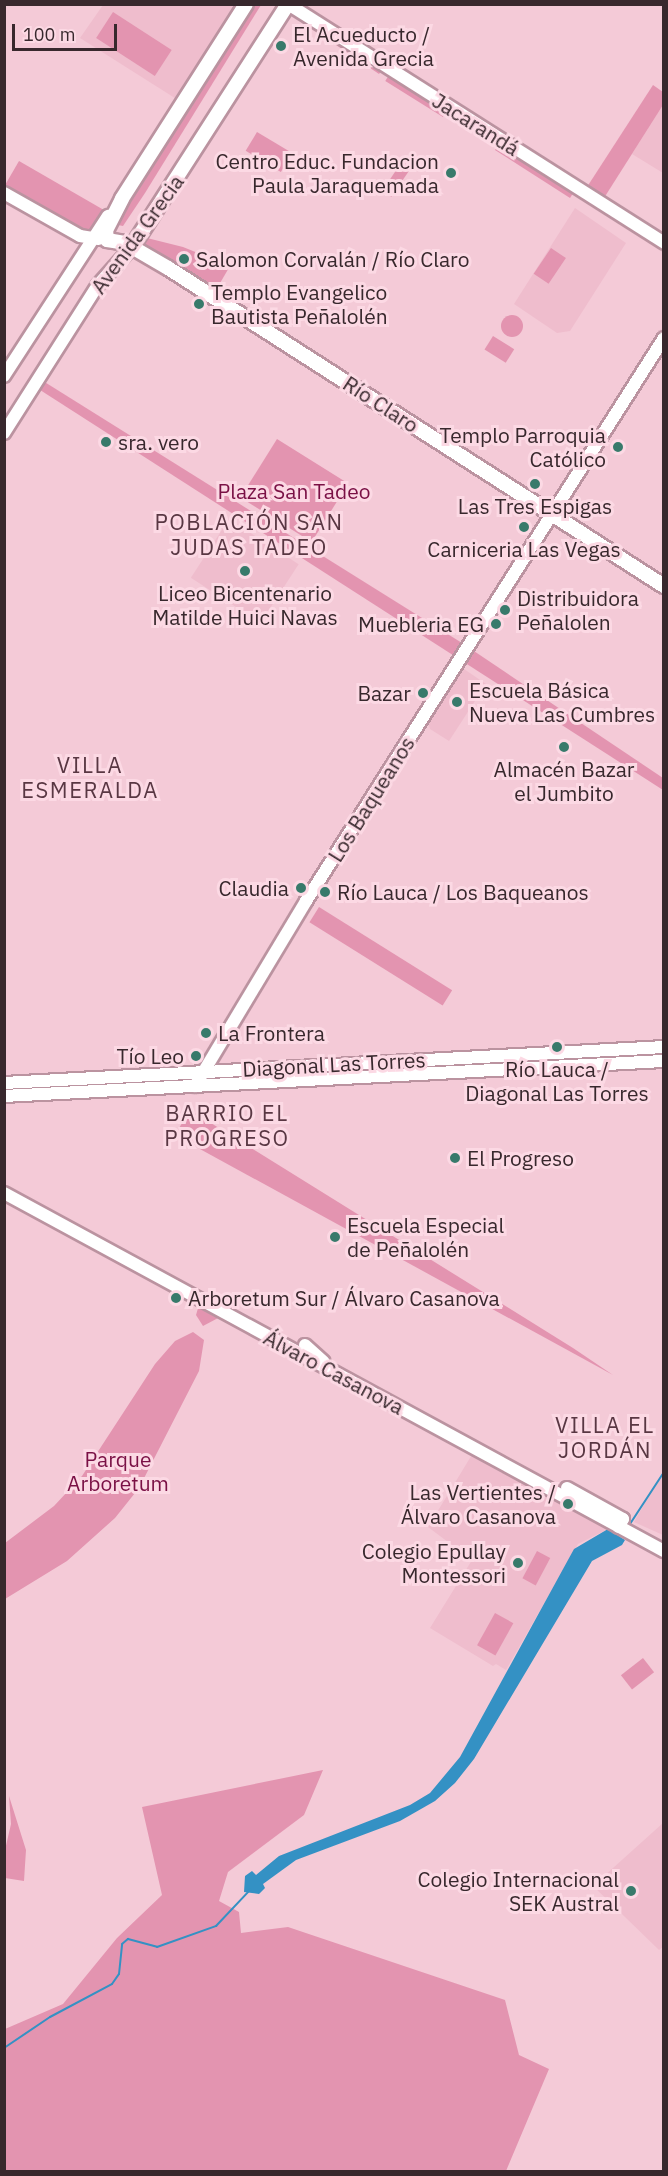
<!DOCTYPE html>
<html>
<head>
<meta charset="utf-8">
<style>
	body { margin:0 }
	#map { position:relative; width:668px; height:2176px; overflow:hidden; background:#f4cad7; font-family:"IBM Plex Sans",sans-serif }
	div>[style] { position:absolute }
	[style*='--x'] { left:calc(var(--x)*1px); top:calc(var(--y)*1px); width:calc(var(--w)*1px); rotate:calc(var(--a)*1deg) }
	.built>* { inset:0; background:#efbdcd; transform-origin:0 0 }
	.green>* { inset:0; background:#e394b0; transform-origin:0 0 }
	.round { border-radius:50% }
	.water>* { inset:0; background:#3491c4 }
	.stream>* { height:2px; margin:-1px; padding:0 1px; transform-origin:1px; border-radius:1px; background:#3491c4 }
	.roads { filter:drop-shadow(2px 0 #bb93a0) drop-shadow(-2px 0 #bb93a0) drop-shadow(0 2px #bb93a0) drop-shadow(0 -2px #bb93a0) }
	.secondary>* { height:12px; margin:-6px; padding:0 6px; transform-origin:6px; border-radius:6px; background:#fff }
	.primary>* { height:14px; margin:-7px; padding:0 7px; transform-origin:7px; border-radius:7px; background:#fff }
	.dots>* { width:16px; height:16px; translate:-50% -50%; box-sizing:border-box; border:3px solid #fcd9e4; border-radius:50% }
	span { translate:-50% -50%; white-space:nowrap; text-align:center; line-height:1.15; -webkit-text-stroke:6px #fcd9e4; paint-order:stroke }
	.poi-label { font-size:21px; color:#38282d }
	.left { translate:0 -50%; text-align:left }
	.right { translate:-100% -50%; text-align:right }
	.street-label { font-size:21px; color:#38282d }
	.park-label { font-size:21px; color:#7a1045 }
	.neighbourhood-label { font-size:22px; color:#593743; letter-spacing:1.5px }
	.frame { position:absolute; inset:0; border:6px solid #38282d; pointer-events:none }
	.scale { position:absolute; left:12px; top:24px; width:105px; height:27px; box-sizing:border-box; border:3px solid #38282d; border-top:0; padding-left:8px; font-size:18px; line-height:21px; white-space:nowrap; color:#38282d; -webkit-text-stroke:4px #fcd9e4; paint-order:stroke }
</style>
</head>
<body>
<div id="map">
	<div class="built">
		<div style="clip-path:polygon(103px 5px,239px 5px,178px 100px,80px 38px)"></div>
		<div style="clip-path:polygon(663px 105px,663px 173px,632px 154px)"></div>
		<div style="clip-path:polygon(575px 208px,626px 243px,570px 331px,557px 333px,514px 304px)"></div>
		<div style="left:229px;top:519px;width:83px;height:70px;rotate:33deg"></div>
		<div style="clip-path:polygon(464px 669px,486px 684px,449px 741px,430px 729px,428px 721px,459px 671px)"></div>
		<div style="clip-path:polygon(473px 1453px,608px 1529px,578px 1544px,506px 1670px,496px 1664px,493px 1666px,430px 1628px,472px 1560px,428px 1527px)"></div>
		<div style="clip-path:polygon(663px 1472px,663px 1535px,634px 1522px)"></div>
		<div style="clip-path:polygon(663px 1823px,664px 1946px,659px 1950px,593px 1886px)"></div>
	</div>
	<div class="green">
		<div style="clip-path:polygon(252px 5px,261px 5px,145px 193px,123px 226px,113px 224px)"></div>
		<div style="left:113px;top:12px;width:70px;height:31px;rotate:33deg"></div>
		<div style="clip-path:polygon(302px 17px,382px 70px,379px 74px,299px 20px)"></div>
		<div style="left:389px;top:75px;width:68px;height:7px;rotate:32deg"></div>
		<div style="clip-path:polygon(653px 85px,663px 92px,663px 105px,604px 198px,587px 187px)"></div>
		<div style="left:257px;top:132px;width:41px;height:22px;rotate:31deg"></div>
		<div style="clip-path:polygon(499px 143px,575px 190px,570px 198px,495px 150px)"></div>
		<div style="left:403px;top:160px;width:11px;height:37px;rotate:34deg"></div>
		<div style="left:19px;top:161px;width:97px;height:31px;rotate:30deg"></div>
		<div style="clip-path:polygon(147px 238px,183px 247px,230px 266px,216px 290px,143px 244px)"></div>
		<div style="left:551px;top:248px;width:18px;height:31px;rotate:34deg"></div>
		<div class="round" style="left:501px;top:315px;width:22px;height:22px"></div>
		<div style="left:493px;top:336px;width:25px;height:16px;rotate:32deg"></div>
		<div style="clip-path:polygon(43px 381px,462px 643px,663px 778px,663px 790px,37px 388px)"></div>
		<div style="left:277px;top:439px;width:84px;height:69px;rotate:32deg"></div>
		<div style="left:319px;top:907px;width:157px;height:18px;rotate:32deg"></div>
		<div style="clip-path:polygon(190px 1110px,573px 1348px,613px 1375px,178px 1137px,176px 1133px)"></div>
		<div style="clip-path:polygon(199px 1305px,220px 1317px,203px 1326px,196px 1315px)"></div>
		<div style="clip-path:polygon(193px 1332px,204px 1340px,199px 1371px,139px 1488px,115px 1518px,67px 1561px,5px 1599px,5px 1543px,54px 1506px,82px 1476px,155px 1364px,175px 1341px)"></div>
		<div style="left:537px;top:1551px;width:15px;height:31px;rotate:28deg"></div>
		<div style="left:495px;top:1613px;width:21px;height:37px;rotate:29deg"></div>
		<div style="left:643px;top:1658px;width:18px;height:28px;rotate:52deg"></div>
		<div style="clip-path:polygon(323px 1770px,304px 1815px,228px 1872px,219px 1901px,239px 1912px,241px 1933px,288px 1927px,505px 2000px,519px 2055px,549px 2069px,506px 2171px,5px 2171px,5px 2029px,63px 2004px,117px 1938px,162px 1895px,142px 1807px)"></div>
		<div style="clip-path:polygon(9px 1796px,26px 1850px,24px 1881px,5px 1878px,5px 1850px,11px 1824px)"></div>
	</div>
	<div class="water">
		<div style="clip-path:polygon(608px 1529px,625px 1540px,622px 1545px,592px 1561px,474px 1759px,455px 1783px,435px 1801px,400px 1821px,296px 1860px,263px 1884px,265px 1888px,259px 1894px,244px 1892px,245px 1876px,252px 1871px,256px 1875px,279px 1856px,410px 1805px,430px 1793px,460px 1757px,574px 1549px)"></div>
	</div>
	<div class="stream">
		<div style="--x:628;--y:1527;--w:66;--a:-56.8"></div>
		<div style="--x:4;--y:2048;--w:55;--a:-34"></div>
		<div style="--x:50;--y:2017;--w:70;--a:-28"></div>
		<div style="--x:112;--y:1984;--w:12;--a:-55"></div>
		<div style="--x:119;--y:1974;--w:30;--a:-84"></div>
		<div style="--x:122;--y:1944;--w:8;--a:-40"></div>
		<div style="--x:128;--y:1939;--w:30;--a:15"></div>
		<div style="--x:157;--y:1947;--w:63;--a:-19.6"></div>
		<div style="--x:216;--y:1926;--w:50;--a:-46.6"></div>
	</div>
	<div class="roads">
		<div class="secondary">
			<div style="--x:288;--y:4;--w:446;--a:32.4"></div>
			<div style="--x:4;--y:193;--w:87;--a:29.5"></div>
			<div style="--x:80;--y:236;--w:19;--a:9"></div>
			<div style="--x:4;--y:376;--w:191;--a:-57"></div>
			<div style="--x:4;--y:433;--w:175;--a:-57.6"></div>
			<div style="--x:98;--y:285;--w:51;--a:-48.2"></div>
			<div style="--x:4;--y:1083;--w:661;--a:-3.12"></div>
			<div style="--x:195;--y:1086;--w:216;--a:-59"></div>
			<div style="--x:306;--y:901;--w:667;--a:-57.55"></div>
			<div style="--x:4;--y:1096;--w:661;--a:-3.04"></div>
			<div style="--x:4;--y:1193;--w:751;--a:28.48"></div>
			<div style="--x:305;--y:1345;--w:25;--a:42"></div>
			<div style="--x:567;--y:1488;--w:64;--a:29"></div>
			<div style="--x:623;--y:1519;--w:9;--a:122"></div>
		</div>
		<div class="primary">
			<div style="--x:246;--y:4;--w:231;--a:122.5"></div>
			<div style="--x:122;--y:199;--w:35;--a:117"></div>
			<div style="--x:106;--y:230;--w:10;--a:84"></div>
			<div style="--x:107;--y:240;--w:18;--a:9"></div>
			<div style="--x:125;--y:243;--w:50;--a:30.2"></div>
			<div style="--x:168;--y:268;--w:589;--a:32.67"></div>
			<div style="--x:132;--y:247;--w:289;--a:-57.3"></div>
		</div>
	</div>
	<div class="dots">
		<div style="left:281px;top:46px;background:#387a6b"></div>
		<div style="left:451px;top:173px;background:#387a6b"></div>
		<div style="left:184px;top:259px;background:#387a6b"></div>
		<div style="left:199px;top:304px;background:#387a6b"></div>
		<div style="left:106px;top:442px;background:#387a6b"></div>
		<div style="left:618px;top:447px;background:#387a6b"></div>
		<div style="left:535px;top:484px;background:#387a6b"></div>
		<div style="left:524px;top:527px;background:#387a6b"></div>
		<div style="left:245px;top:571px;background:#387a6b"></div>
		<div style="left:505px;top:610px;background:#387a6b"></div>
		<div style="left:496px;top:624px;background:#387a6b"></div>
		<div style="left:423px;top:693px;background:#387a6b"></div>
		<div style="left:457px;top:702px;background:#387a6b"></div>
		<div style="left:564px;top:747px;background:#387a6b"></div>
		<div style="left:301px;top:888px;background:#387a6b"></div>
		<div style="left:325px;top:892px;background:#387a6b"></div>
		<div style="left:206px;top:1033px;background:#387a6b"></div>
		<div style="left:557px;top:1047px;background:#387a6b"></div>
		<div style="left:196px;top:1056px;background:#387a6b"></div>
		<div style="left:455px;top:1158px;background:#387a6b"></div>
		<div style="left:335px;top:1237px;background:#387a6b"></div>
		<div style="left:176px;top:1298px;background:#387a6b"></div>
		<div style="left:568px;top:1504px;background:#387a6b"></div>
		<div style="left:518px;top:1563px;background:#387a6b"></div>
		<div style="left:631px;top:1891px;background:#387a6b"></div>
	</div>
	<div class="poi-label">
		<span class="left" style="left:293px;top:46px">El Acueducto /<br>Avenida Grecia</span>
		<span class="right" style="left:439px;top:173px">Centro Educ. Fundacion<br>Paula Jaraquemada</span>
		<span class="left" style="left:196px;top:259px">Salomon Corvalán / Río Claro</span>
		<span class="left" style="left:211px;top:304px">Templo Evangelico<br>Bautista Peñalolén</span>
		<span class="right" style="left:606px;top:447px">Templo Parroquia<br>Católico</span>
		<span class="left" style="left:118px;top:442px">sra. vero</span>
		<span style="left:535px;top:506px">Las Tres Espigas</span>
		<span style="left:524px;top:549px">Carniceria Las Vegas</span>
		<span style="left:245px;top:605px">Liceo Bicentenario<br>Matilde Huici Navas</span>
		<span class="left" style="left:517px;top:610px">Distribuidora<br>Peñalolen</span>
		<span class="right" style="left:484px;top:624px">Muebleria EG</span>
		<span class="left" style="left:469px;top:702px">Escuela Básica<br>Nueva Las Cumbres</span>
		<span class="right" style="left:411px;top:693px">Bazar</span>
		<span style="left:564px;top:781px">Almacén Bazar<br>el Jumbito</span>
		<span class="right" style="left:289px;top:888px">Claudia</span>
		<span class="left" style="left:337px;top:892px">Río Lauca / Los Baqueanos</span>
		<span class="left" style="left:218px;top:1033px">La Frontera</span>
		<span class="right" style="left:184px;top:1056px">Tío Leo</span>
		<span style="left:557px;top:1081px">Río Lauca /<br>Diagonal Las Torres</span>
		<span class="left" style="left:467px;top:1158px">El Progreso</span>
		<span class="left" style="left:347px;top:1237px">Escuela Especial<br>de Peñalolén</span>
		<span class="left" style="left:188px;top:1298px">Arboretum Sur / Álvaro Casanova</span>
		<span class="right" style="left:556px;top:1504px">Las Vertientes /<br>Álvaro Casanova</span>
		<span class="right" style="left:506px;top:1563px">Colegio Epullay<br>Montessori</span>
		<span class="right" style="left:619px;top:1891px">Colegio Internacional<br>SEK Austral</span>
	</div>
	<div class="street-label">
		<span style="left:476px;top:124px;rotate:32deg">Jacarandá</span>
		<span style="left:137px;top:234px;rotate:-54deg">Avenida Grecia</span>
		<span style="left:381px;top:404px;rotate:33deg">Río Claro</span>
		<span style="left:371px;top:799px;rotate:-58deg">Los Baqueanos</span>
		<span style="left:334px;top:1064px;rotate:-3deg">Diagonal Las Torres</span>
		<span style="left:334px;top:1372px;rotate:28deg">Álvaro Casanova</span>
	</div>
	<div class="park-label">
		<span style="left:294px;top:491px">Plaza San Tadeo</span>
		<span style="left:118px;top:1471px">Parque<br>Arboretum</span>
	</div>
	<div class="neighbourhood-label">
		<span style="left:249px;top:534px">POBLACIÓN SAN<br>JUDAS TADEO</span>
		<span style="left:90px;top:777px">VILLA<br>ESMERALDA</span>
		<span style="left:227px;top:1125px">BARRIO EL<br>PROGRESO</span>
		<span style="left:605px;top:1437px">VILLA EL<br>JORDÁN</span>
	</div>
	<div class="frame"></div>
	<div class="scale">100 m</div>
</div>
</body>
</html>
